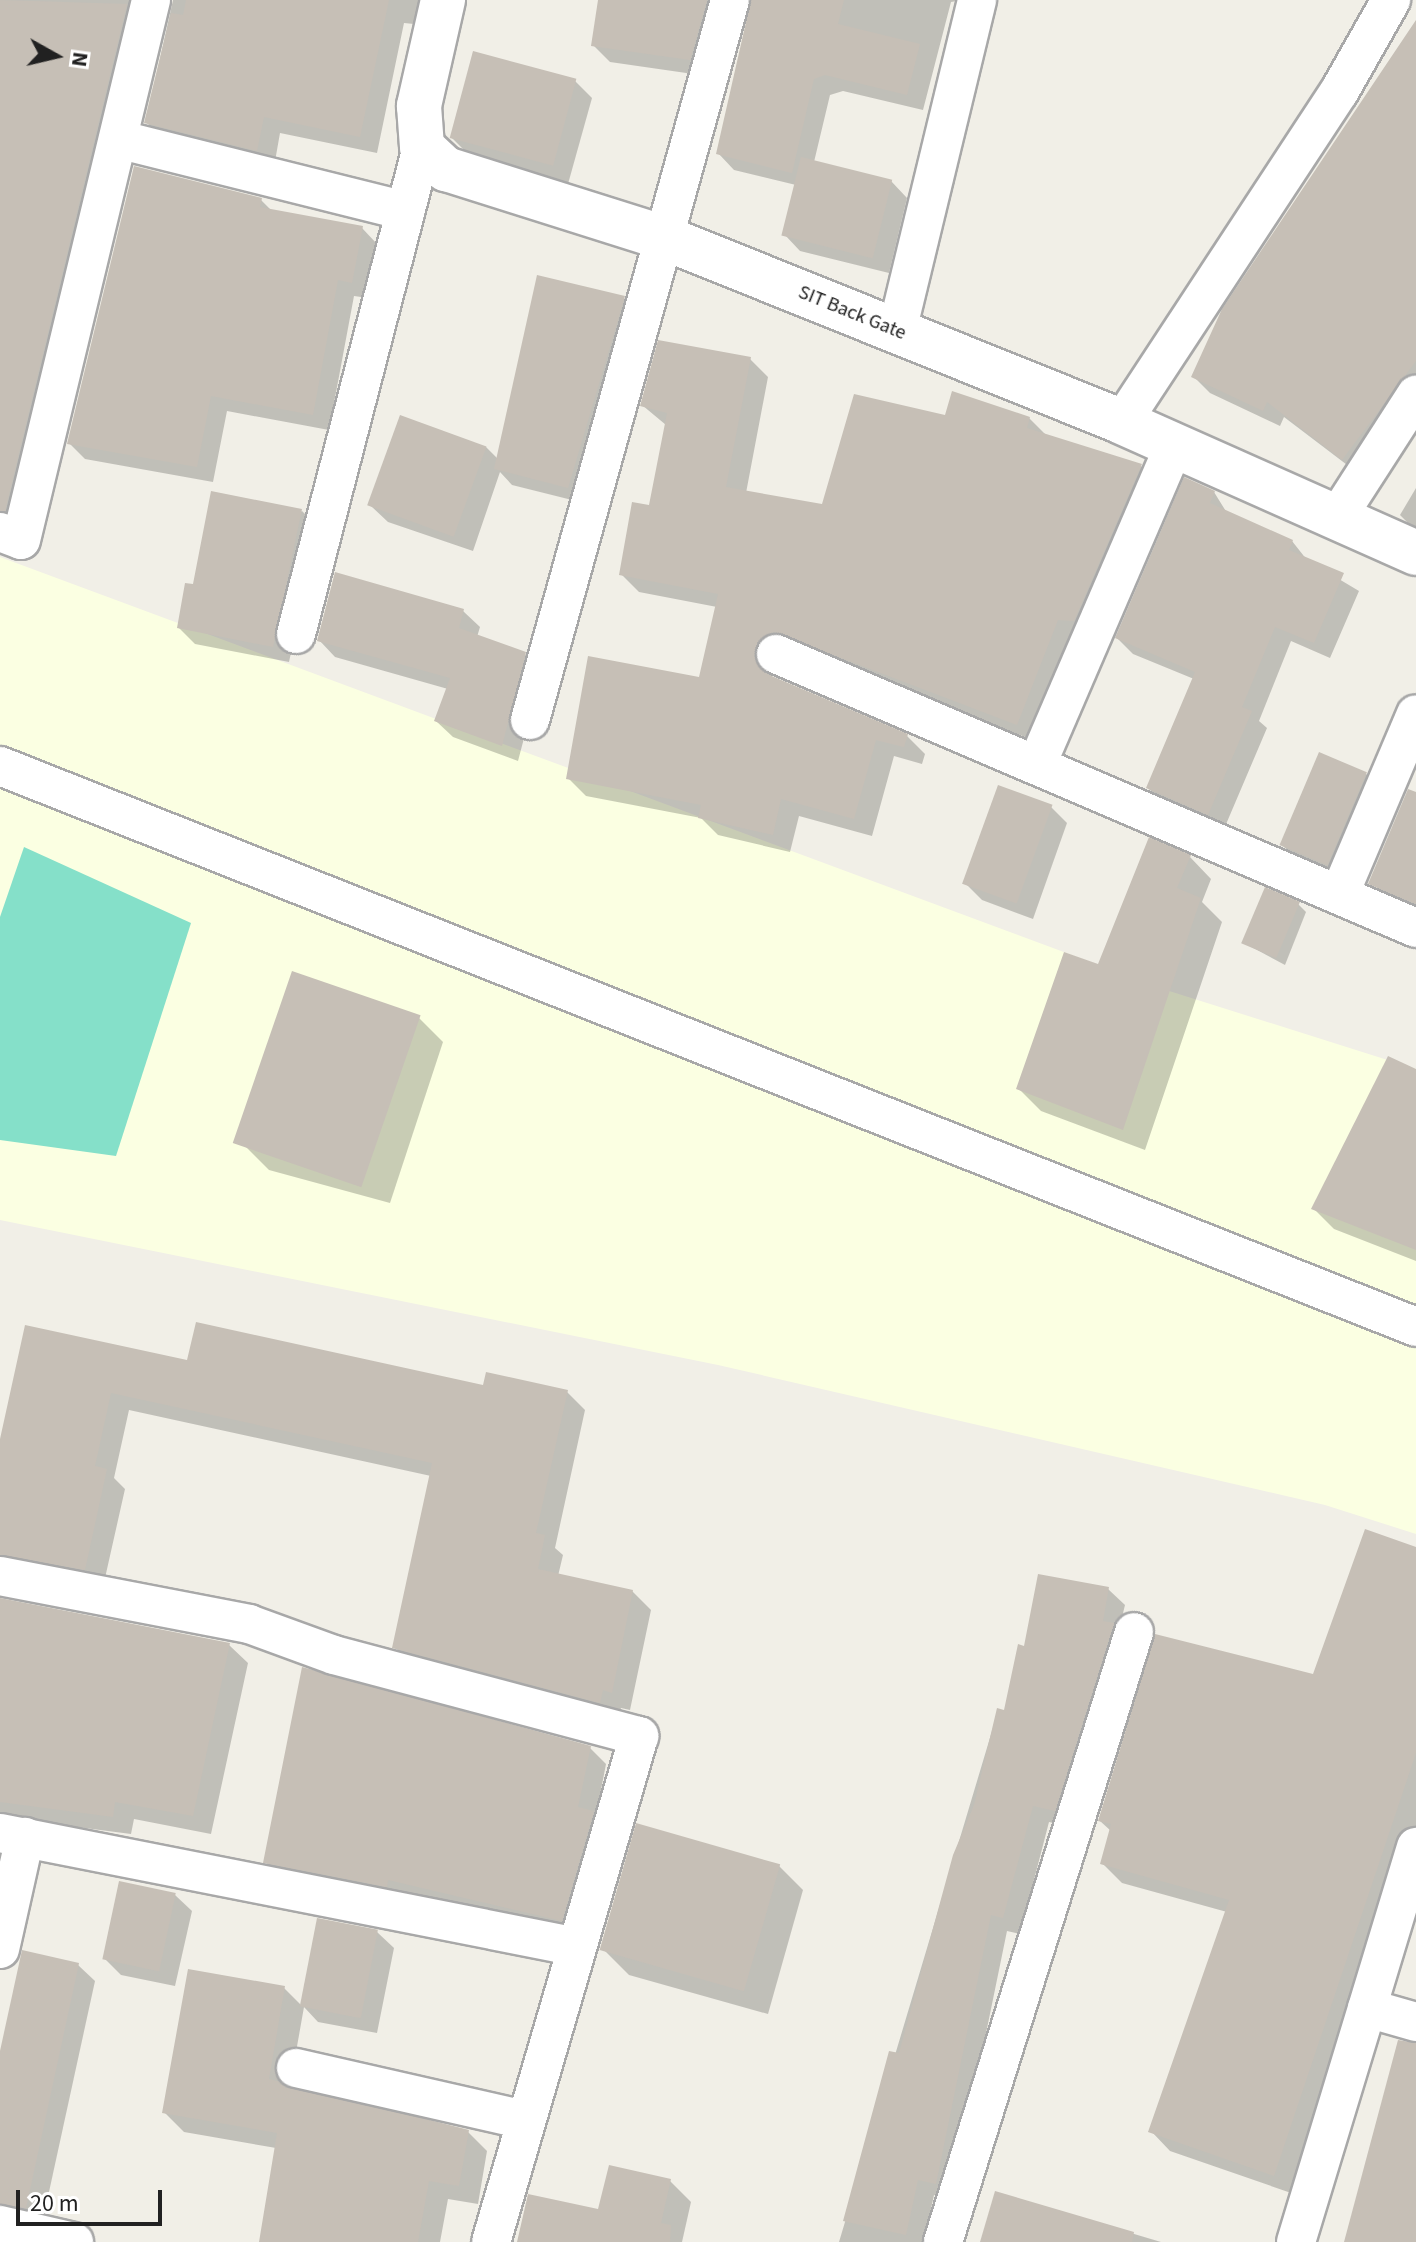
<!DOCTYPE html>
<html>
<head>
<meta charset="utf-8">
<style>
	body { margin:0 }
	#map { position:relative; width:1416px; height:2242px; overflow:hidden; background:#f1efe7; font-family:"Source Sans 3",sans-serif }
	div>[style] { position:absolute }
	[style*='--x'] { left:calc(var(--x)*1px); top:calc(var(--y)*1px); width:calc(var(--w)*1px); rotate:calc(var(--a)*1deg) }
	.education>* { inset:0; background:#fbffe2 }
	.pitch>* { inset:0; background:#85e0c9 }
	.shadow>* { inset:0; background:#0003 }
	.building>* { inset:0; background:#c6bfb6; transform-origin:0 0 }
	.roads { filter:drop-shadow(2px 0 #a8a8a8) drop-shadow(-2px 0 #a8a8a8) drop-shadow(0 2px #a8a8a8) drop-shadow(0 -2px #a8a8a8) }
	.minor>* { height:38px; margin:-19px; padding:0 19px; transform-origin:19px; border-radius:19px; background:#fff }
	.tertiary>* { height:44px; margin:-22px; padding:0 22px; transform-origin:22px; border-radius:22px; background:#fff }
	span { translate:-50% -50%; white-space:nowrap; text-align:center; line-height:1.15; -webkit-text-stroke:6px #fff; paint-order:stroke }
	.street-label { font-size:20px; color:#212121 }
	.north { position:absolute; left:16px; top:16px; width:80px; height:80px; -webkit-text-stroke:6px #fff; paint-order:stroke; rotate:98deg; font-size:22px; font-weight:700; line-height:32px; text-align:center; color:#212121 }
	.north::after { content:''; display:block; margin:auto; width:28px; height:36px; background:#212121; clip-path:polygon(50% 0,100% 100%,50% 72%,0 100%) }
	.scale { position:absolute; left:16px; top:2190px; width:146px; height:36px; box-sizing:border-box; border:4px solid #212121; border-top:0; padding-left:10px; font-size:24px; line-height:28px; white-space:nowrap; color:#212121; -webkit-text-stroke:6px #fff; paint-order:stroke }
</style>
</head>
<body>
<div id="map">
	<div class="education">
		<div style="clip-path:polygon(0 557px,1166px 990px,1416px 1069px,1416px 1534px,1325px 1505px,718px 1365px,0 1220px)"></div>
	</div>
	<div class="pitch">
		<div style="clip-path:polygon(24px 847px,191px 923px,116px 1156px,0 1140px,0 917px)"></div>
	</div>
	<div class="shadow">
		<div style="clip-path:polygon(0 0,157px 0,22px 528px,0 535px)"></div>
		<div style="clip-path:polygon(173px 0,419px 0,414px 24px,404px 23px,377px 153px,280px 133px,274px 167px,163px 139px,146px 122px)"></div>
		<div style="clip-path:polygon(601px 0,732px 0,707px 76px,610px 62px,594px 46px)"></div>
		<div style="clip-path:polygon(752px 0,963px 0,951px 2px,923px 110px,843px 91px,830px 95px,814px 162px,891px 181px,907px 198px,889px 273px,800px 251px,784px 234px,796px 185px,734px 170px,718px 153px)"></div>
		<div style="clip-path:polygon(1416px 21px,1416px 385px,1359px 474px,1284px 417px,1280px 426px,1210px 393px,1194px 377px)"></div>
		<div style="clip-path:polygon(575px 81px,592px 98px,568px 184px,468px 154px,452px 138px)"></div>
		<div style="clip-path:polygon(261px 200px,273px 212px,362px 228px,378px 245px,368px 298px,354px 296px,329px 430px,227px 411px,213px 482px,85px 459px,69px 443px)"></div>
		<div style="clip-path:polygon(624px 298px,640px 315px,584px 503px,512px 485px,500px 472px,473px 551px,388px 522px,371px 506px,486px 447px,498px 459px)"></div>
		<div style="clip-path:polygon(750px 359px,768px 377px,746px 493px,824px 507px,946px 417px,1029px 418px,1048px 437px,1141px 466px,1159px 484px,1035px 741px,804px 651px,780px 654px,771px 677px,907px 736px,925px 754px,922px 764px,894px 756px,872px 836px,799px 816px,790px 852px,718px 835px,701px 818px,586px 796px,568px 778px,700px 680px,717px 607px,639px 592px,621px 574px,651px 507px,666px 425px,642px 405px)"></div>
		<div style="clip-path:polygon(1416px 488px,1416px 531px,1400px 515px)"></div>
		<div style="clip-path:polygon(1214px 492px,1227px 513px,1292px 541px,1307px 560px,1359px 591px,1330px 658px,1291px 641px,1259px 721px,1267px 728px,1224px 829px,1164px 804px,1148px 788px,1194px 679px,1133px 654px,1117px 638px)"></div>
		<div style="clip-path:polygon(302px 511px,318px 527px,289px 662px,195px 644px,179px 628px,195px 586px)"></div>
		<div style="clip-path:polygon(463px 611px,480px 627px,477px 637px,525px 654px,542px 670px,518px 761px,453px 737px,436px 721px,448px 689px,335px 657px,319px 640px)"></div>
		<div style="clip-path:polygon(1320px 755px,1366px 774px,1383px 790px,1344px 881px,1300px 862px,1283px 846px)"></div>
		<div style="clip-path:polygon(1050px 806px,1067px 823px,1033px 919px,982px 900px,965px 883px)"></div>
		<div style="clip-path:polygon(1416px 828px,1416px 914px,1370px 883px)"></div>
		<div style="clip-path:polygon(1190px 857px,1211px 879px,1202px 902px,1222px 922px,1145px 1150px,1041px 1111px,1019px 1089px,1099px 967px)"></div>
		<div style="clip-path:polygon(1298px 904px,1306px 912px,1285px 965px,1244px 943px)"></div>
		<div style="clip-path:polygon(419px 1018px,443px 1042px,390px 1203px,269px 1170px,245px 1146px)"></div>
		<div style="clip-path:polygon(1416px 1071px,1416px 1261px,1334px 1229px,1313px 1208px)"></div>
		<div style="clip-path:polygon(26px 1328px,189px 1363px,567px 1392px,585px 1410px,555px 1548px,563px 1555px,558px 1576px,632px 1591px,651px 1610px,630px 1710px,621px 1708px,618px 1720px,413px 1666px,395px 1647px,431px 1476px,129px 1410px,114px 1478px,125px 1489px,103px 1587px,0 1585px,0 1449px)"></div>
		<div style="clip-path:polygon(1416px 1549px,1416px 1830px,1294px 2194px,1170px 2151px,1151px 2131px,1227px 1912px,1122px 1883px,1102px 1863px,1111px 1831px,1100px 1821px,1314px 1676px)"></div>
		<div style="clip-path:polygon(1108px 1589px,1125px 1605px,1071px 1827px,1049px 1822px,1020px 1934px,1007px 1931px,952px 2199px,934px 2195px,924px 2242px,839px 2242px,998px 1711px,1005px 1712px)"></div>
		<div style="clip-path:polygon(0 1600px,229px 1645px,248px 1663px,211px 1834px,134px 1819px,131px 1834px,0 1817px)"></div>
		<div style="clip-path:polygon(590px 1748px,606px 1764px,596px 1816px,610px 1829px,578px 1937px,282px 1878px,266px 1862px)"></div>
		<div style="clip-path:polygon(779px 1866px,803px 1890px,768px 2014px,629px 1975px,605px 1951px)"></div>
		<div style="clip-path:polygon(175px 1895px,192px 1911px,175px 1986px,121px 1975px,104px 1958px)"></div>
		<div style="clip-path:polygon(377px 1932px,394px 1948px,377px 2033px,318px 2022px,304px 2007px,290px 2086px,468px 2132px,487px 2151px,478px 2204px,448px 2199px,440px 2242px,260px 2242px,276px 2148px,184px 2132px,165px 2113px,284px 1988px,302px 2006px)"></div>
		<div style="clip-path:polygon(78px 1965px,95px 1981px,42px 2224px,0 2230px,0 2061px)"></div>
		<div style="clip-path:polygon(670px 2181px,691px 2202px,682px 2242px,519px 2242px)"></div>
		<div style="clip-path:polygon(997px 2193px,1161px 2242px,982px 2242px)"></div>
	</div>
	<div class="building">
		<div style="clip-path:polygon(0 0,127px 4px,5px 511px,0 511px)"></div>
		<div style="clip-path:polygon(186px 0,389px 0,360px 137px,264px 117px,257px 151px,144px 123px,171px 13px,183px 15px)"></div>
		<div style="clip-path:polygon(598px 0,707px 0,690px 60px,591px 46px)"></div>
		<div style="clip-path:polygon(751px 0,844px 0,838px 24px,920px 44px,907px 95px,825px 75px,814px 79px,792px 173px,716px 154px)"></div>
		<div style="clip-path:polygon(1416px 20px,1416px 361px,1342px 460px,1267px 402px,1263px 411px,1191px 377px,1222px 309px)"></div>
		<div style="left:473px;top:51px;width:107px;height:90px;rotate:15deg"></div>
		<div style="left:801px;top:157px;width:94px;height:81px;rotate:14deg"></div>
		<div style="clip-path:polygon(134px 166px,262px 198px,260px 207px,363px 226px,352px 283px,338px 280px,313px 415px,211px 396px,197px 467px,67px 444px)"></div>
		<div style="clip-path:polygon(537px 275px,625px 296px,568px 488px,494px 469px)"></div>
		<div style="clip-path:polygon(658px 340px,751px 357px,726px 487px,822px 504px,854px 394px,945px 415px,952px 391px,1030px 417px,1027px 428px,1142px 464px,1074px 621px,1058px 620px,1017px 725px,773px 632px,754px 656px,767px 674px,908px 734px,904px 747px,876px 740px,854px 819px,781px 799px,773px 835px,698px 818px,701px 805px,566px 779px,588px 656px,699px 677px,718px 594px,619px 575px,632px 502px,649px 505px,667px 413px,640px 406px)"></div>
		<div style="left:400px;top:415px;width:92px;height:96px;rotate:20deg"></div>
		<div style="clip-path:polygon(1184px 477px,1215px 491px,1210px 503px,1293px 540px,1289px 550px,1344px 573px,1314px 643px,1275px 627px,1242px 707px,1252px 711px,1208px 815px,1146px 788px,1195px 672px,1115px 638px)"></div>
		<div style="clip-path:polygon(211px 491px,302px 509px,273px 647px,177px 628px,185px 583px,193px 584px)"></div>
		<div style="clip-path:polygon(335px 572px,464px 609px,459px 628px,526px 652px,502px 746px,434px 721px,450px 678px,317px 641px)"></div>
		<div style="left:1319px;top:752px;width:52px;height:101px;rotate:23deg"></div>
		<div style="left:998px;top:785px;width:58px;height:105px;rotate:20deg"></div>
		<div style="clip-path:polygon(1408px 789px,1416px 792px,1416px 904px,1368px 884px)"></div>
		<div style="clip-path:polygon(1149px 837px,1191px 855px,1177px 888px,1201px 898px,1123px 1130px,1016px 1089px,1064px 952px,1098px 964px)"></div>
		<div style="left:1265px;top:887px;width:38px;height:61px;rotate:23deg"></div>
		<div style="left:292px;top:971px;width:136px;height:182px;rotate:19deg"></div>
		<div style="clip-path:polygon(1388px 1056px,1416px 1069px,1416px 1250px,1311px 1209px)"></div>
		<div style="clip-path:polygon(196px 1322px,483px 1385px,486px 1372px,568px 1390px,536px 1533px,545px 1535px,538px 1569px,633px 1590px,612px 1693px,603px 1690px,600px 1703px,392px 1648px,432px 1463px,111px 1393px,95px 1466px,107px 1469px,85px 1570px,0 1555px,0 1439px,25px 1325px,187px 1360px)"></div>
		<div style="clip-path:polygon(1365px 1529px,1416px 1547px,1416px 1753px,1274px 2176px,1148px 2132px,1229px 1900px,1100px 1864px,1111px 1824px,1098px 1821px,1155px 1634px,1313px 1674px)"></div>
		<div style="clip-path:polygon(1038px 1574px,1109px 1587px,1103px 1621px,1114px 1623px,1055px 1811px,1033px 1806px,1003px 1918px,991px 1915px,936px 2184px,918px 2180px,906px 2235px,843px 2221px,889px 2051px,899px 2053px,953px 1855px,974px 1805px,997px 1708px,1004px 1710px,1018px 1644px,1024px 1646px)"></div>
		<div style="clip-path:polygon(0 1598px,230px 1643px,193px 1816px,115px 1802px,113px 1817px,0 1802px)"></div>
		<div style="clip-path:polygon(302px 1667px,591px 1746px,578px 1807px,594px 1811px,562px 1921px,388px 1880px,387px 1887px,263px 1863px)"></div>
		<div style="left:636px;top:1823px;width:150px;height:132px;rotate:16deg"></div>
		<div style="left:119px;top:1881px;width:58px;height:80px;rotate:12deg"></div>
		<div style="left:317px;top:1918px;width:62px;height:90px;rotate:11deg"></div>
		<div style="clip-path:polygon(22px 1950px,79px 1963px,26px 2208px,0 2204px,0 2051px)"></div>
		<div style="clip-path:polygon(188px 1969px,285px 1986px,269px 2079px,469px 2130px,459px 2186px,429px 2181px,418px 2242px,259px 2242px,277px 2133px,162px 2113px)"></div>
		<div style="clip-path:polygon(1398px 2040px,1416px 2043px,1416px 2242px,1344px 2242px)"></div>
		<div style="clip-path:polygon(609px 2165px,671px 2179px,661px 2223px,671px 2225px,670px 2242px,517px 2242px,528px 2194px,598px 2209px)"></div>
		<div style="clip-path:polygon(995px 2191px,1134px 2232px,1132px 2242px,980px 2242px)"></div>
	</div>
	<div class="roads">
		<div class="minor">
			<div style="--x:121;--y:140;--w:293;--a:14"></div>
			<div style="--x:897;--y:331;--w:341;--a:-76.4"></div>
			<div style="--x:1122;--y:422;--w:395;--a:-56.7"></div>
			<div style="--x:1339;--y:92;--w:106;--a:-60.5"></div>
			<div style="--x:1336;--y:519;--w:148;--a:-57.2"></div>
			<div style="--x:0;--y:532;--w:22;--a:21"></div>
			<div style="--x:21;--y:540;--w:555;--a:-76.46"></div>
			<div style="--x:296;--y:634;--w:503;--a:-75.49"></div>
			<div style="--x:776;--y:654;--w:696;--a:23.18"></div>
			<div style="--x:530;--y:720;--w:747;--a:-74.48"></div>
			<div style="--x:1037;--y:764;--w:346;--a:-66.7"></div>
			<div style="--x:0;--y:766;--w:1523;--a:21.61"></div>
			<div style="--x:1340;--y:893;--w:194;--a:-67"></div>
			<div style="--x:0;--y:1576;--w:254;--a:10.9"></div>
			<div style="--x:249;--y:1624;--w:90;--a:20"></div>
			<div style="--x:334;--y:1655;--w:316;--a:14.9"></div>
			<div style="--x:639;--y:1736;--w:527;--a:106.3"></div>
			<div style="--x:0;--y:1833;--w:584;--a:11.16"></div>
			<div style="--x:0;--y:1949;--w:115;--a:-77.4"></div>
			<div style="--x:1367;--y:2008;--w:51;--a:15.9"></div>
			<div style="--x:296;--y:2068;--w:235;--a:12.8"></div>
			<div style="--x:0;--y:2225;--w:76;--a:12.9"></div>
			<div style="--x:943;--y:2242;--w:639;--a:-72.61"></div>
			<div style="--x:1296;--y:2242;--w:413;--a:-73.1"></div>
		</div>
		<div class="tertiary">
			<div style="--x:443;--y:0;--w:109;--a:102.8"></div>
			<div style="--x:419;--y:106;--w:41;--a:85.8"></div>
			<div style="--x:422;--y:147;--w:33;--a:43"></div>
			<div style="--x:446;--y:169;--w:230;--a:17.5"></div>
			<div style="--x:665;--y:238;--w:493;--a:21.9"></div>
			<div style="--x:1122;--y:422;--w:322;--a:24"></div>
		</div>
	</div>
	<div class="street-label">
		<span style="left:852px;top:313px;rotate:22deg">SIT Back Gate</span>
	</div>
	<div class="north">N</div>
	<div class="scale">20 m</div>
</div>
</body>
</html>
